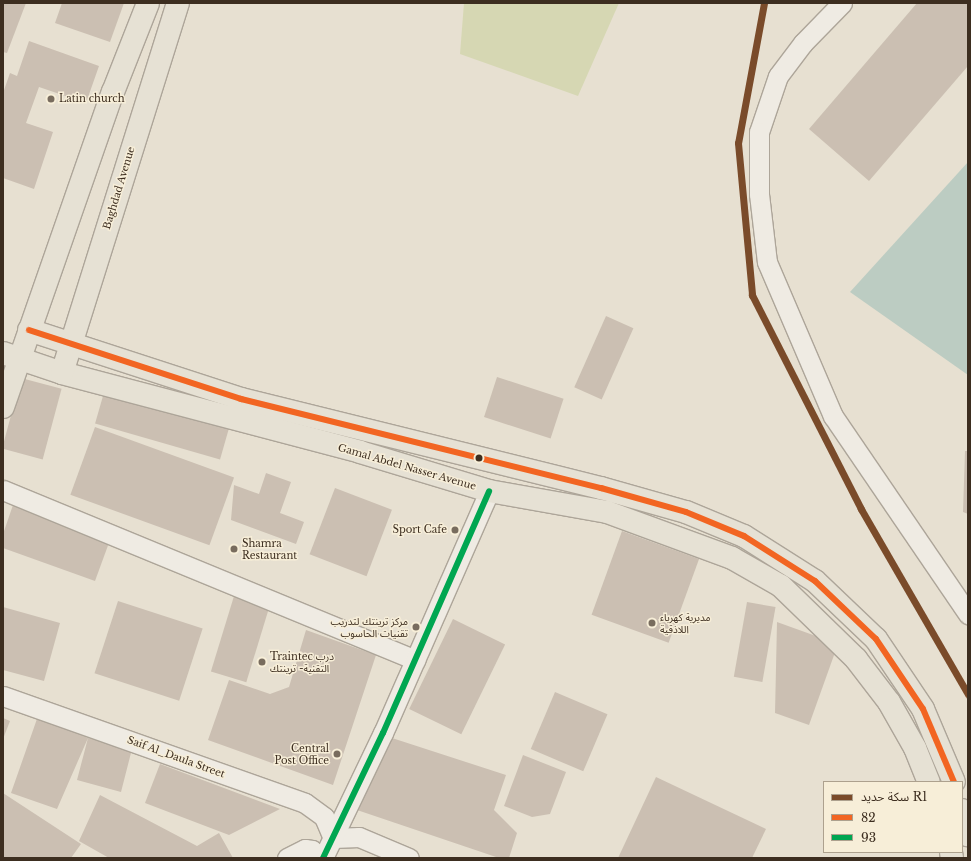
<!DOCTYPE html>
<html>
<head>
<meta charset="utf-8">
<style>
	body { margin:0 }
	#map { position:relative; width:971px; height:861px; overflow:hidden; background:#e7e0d1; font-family:"Libre Baskerville","Noto Sans Arabic",serif }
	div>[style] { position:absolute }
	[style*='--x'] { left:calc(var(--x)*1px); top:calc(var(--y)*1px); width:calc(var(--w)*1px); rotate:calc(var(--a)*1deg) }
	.green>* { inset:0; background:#d6d7b3 }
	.water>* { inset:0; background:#bcccc2 }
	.building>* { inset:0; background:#cbbfb2; transform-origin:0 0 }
	.roads { filter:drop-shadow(1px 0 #ada599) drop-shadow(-1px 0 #ada599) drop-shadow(0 1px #ada599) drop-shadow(0 -1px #ada599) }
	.minor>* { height:19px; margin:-9.5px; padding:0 9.5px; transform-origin:9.5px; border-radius:9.5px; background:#efebe3 }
	.major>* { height:22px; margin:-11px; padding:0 11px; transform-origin:11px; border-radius:11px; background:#e6e1d4 }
	.bus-1>* { height:6px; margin:-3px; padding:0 3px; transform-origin:3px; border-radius:3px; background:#f26522 }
	.bus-2>* { height:6px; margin:-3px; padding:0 3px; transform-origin:3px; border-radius:3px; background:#00a651 }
	.rail-1>* { height:7px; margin:-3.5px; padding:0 3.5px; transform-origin:3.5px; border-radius:3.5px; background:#7a4b2a }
	.dots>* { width:11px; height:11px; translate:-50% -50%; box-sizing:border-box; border:2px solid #f7eed8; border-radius:50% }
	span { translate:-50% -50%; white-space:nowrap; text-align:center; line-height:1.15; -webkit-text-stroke:3px #f7eed8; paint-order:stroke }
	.poi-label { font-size:10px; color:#3d2e20 }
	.left { translate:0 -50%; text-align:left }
	.right { translate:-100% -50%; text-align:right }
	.street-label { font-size:10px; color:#3d2e20 }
	.frame { position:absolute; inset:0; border:4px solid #3d2e20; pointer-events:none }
	.legend { position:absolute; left:823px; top:781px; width:140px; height:72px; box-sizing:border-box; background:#f7eed8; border:1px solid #ada18e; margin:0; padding:5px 7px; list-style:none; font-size:12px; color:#3d2e20 }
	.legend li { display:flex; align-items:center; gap:8px; height:20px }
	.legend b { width:20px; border:1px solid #ada18e }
</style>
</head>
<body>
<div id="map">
	<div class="green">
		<div style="clip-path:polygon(464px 3px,619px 3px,578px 96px,460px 54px)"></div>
	</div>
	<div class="water">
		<div style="clip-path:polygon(968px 162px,968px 375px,850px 292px)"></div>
	</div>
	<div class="building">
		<div style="clip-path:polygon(8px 3px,26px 3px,7px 53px,3px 52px,3px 4px)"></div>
		<div style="clip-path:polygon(62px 3px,124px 3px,110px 42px,55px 23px)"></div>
		<div style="clip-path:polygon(917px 3px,968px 3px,968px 66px,869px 181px,809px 129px)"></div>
		<div style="clip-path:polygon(29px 41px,99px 66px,86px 103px,39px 87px,26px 123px,53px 132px,34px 189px,3px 178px,3px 93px,10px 73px,17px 76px)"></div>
		<div style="left:606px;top:316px;width:30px;height:78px;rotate:24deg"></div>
		<div style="left:497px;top:377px;width:70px;height:42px;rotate:18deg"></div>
		<div style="left:21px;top:378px;width:42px;height:73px;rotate:15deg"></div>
		<div style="left:105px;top:389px;width:130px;height:36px;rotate:16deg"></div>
		<div style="left:95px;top:427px;width:148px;height:72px;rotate:20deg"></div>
		<div style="clip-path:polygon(965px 451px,968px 451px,968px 514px,963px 512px)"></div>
		<div style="clip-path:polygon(266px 473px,291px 482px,280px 513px,304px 522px,296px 544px,231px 520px,234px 485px,259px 494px)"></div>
		<div style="left:335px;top:488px;width:61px;height:71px;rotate:21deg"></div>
		<div style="clip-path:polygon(13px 505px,110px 540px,95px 581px,3px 548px,3px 534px)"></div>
		<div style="left:622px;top:531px;width:82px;height:89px;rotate:20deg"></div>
		<div style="left:234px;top:596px;width:37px;height:79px;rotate:17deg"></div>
		<div style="left:118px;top:601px;width:89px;height:76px;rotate:18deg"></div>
		<div style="left:747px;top:602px;width:29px;height:76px;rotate:10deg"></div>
		<div style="clip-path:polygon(3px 607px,60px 623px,44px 681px,3px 670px)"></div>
		<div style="left:453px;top:619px;width:58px;height:100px;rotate:26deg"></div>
		<div style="clip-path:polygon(777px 622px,838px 644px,809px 725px,775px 713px)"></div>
		<div style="clip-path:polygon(306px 630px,376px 655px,333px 785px,208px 740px,229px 680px,270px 694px,289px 687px)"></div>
		<div style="left:555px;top:692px;width:57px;height:62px;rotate:23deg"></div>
		<div style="clip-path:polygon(38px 716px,88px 738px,132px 749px,121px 792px,77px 780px,88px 738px,57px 809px,11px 793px)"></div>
		<div style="clip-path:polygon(3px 718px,10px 721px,3px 739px)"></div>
		<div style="clip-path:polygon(392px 738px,506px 775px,494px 810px,517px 833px,509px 858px,499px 858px,357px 810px)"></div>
		<div style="clip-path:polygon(523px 755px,566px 772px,550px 814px,532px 817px,504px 806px)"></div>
		<div style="clip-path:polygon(160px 764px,280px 809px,229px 835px,145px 803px)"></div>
		<div style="clip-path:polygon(656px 777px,766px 829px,752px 858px,618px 858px)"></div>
		<div style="clip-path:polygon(3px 793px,81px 844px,71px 858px,3px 858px)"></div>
		<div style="clip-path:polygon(100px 795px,197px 846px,219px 833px,233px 858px,109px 858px,79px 841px)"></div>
	</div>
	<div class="roads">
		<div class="minor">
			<div style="--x:842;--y:3;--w:56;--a:134.3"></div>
			<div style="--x:803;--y:43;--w:41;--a:127.1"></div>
			<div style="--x:778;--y:76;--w:59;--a:108.7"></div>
			<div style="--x:759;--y:132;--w:62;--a:90"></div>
			<div style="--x:759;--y:194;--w:68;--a:83.3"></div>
			<div style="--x:767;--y:262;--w:168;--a:66.8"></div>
			<div style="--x:833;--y:416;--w:240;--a:55.7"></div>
			<div style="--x:3;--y:490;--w:446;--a:22.4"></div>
			<div style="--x:3;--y:696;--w:320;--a:19.5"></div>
			<div style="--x:305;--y:803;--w:24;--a:36"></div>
			<div style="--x:324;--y:817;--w:23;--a:67"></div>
			<div style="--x:333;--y:838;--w:26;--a:-2"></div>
			<div style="--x:359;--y:837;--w:54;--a:22.8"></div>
			<div style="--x:287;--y:858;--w:20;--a:-27"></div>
			<div style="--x:305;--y:849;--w:7;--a:8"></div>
			<div style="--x:312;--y:850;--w:12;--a:42"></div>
			<div style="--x:323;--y:858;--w:139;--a:-64.4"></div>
			<div style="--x:383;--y:733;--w:264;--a:-66.3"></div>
		</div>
		<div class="major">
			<div style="--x:29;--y:330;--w:223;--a:18"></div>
			<div style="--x:241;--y:399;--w:371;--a:13.9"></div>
			<div style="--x:601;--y:488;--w:88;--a:15.8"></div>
			<div style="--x:686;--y:512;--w:63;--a:22.5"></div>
			<div style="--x:744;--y:536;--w:84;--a:32.4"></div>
			<div style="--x:815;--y:581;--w:84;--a:43.6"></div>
			<div style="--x:876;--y:639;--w:84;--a:56.1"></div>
			<div style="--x:923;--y:709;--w:79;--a:67"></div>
			<div style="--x:3;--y:353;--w:62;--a:18.7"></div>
			<div style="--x:62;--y:373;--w:308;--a:14.8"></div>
			<div style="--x:360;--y:452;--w:135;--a:16.8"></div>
			<div style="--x:489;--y:491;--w:120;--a:10.1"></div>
			<div style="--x:607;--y:512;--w:133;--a:20.2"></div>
			<div style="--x:732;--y:558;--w:56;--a:29.7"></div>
			<div style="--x:781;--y:586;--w:105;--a:44.2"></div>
			<div style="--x:856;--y:659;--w:54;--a:52.5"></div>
			<div style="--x:889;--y:702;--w:53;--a:60.5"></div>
			<div style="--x:915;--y:748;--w:37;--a:68"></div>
			<div style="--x:62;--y:373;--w:388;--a:-72.6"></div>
			<div style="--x:3;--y:407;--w:334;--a:-70.8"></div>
			<div style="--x:113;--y:92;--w:96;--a:-68.5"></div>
			<div style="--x:962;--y:810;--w:26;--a:77"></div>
			<div style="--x:951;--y:852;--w:6;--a:81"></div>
		</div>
	</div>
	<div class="bus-1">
		<div style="--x:29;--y:330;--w:223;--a:18"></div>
		<div style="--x:241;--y:399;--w:371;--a:13.9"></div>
		<div style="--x:601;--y:488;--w:88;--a:15.8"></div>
		<div style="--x:686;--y:512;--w:63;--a:22.5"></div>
		<div style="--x:744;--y:536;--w:84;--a:32.4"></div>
		<div style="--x:815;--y:581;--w:84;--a:43.6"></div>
		<div style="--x:876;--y:639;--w:84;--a:56.1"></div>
		<div style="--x:923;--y:709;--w:79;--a:67"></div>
	</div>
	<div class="bus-2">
		<div style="--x:323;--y:858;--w:139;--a:-64.4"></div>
		<div style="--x:383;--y:733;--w:264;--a:-66.3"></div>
	</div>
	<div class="rail-1">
		<div style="--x:764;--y:3;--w:142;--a:100.5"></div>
		<div style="--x:738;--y:143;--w:153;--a:84.7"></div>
		<div style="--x:752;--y:295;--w:240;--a:63"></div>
		<div style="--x:861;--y:509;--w:214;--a:60"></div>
	</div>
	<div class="dots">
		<div style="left:51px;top:99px;background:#786c5e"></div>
		<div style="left:479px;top:458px;background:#3d2e20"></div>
		<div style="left:455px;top:530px;background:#786c5e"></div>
		<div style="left:234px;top:549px;background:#786c5e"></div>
		<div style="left:652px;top:623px;background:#786c5e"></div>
		<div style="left:416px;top:627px;background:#786c5e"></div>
		<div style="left:262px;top:662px;background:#786c5e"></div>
		<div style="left:337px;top:754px;background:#786c5e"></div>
	</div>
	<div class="poi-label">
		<span class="left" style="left:59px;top:99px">Latin church</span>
		<span class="right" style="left:447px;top:530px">Sport Cafe</span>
		<span class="left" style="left:242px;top:549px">Shamra<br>Restaurant</span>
		<span class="left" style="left:660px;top:623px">مديرية كهرباء<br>اللاذقية</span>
		<span class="right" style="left:408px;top:627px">مركز ترينتك لتدريب<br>تقنيات الحاسوب</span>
		<span class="left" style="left:270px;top:662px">Traintec درب<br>التقنية- ترينتك</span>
		<span class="right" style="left:329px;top:754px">Central<br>Post Office</span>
	</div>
	<div class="street-label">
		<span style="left:119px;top:188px;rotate:-73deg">Baghdad Avenue</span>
		<span style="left:407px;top:467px;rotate:16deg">Gamal Abdel Nasser Avenue</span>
		<span style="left:176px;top:757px;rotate:20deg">Saif Al_Daula Street</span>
	</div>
	<div class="frame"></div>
	<ul class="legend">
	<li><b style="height:5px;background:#7a4b2a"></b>سكة حديد R1</li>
	<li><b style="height:5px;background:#f26522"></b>82</li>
	<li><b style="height:5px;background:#00a651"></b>93</li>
	</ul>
</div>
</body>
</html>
